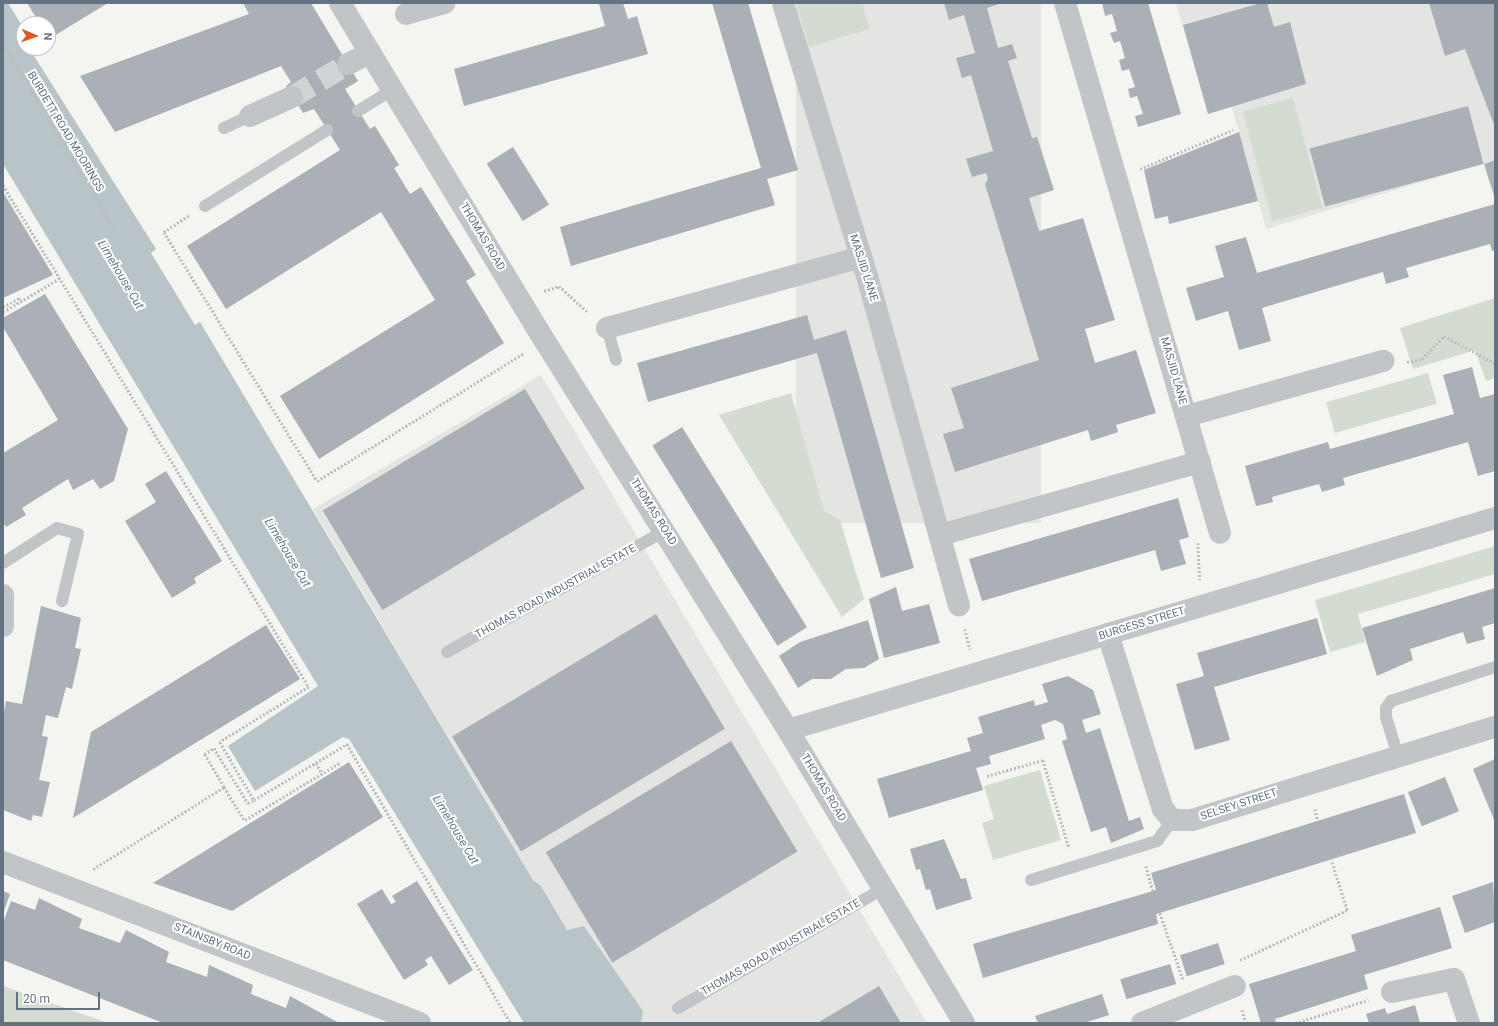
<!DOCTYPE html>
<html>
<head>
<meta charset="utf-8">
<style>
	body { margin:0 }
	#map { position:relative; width:1498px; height:1026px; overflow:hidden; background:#f4f4f0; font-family:Roboto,sans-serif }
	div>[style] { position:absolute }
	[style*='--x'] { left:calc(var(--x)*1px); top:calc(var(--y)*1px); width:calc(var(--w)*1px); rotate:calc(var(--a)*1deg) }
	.built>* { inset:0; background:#e4e5e3; transform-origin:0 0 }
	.green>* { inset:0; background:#d4dbd1; transform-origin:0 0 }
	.water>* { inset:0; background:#b9c4c8 }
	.building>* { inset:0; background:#aab0b5; transform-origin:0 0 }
	.minor-tunnel>* { height:22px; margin-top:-11px; transform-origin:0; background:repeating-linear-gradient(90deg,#d0d4d4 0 22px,transparent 0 33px) }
	.path>* { height:2.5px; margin-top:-1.25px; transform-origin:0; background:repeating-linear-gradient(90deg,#bbbdbf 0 2px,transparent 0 4px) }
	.service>* { height:12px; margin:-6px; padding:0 6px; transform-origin:6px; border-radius:6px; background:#c1c5c8 }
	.minor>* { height:22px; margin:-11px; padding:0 11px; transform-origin:11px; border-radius:11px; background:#c1c5c8 }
	.tertiary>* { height:22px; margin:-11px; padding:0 11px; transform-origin:11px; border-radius:11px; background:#c1c5c8 }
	span { translate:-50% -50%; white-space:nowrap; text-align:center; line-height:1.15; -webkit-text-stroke:4px #fff; paint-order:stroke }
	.street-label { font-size:11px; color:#637280 }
	.water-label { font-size:12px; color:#637a85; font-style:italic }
	.frame { position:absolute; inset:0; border:4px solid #637280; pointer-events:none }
	.north { position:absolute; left:16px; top:16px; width:40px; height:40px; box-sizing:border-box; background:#fff; border:1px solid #c1c7cc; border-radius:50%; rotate:92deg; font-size:11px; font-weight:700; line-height:16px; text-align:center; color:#637280 }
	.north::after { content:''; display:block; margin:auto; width:14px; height:18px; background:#df5724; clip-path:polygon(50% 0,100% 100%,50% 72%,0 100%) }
	.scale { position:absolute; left:16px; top:992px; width:84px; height:18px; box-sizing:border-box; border:2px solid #637280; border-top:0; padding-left:5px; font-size:12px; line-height:14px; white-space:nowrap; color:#637280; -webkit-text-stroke:3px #fff; paint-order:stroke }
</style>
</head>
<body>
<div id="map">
	<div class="built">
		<div style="left:796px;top:3px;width:245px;height:520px"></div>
		<div style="clip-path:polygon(1176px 3px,1429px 3px,1465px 49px,1495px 124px,1495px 160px,1266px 229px,1232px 107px,1208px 114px)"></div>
		<div style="clip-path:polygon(541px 375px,927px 1023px,641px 1023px,643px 1011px,584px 927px,567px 930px,541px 886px,533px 880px,313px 509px)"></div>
	</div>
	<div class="green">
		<div style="clip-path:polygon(796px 3px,862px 3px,870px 29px,809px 47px)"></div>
		<div style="left:1293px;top:98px;width:114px;height:52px;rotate:75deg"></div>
		<div style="clip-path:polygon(1495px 298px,1495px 378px,1486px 381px,1475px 350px,1413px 369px,1400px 328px)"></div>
		<div style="left:1428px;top:373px;width:32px;height:106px;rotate:74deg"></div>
		<div style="clip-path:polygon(791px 393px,824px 511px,840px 520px,864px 599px,842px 617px,719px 415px)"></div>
		<div style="clip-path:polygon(1495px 546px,1495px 574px,1358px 614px,1365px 642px,1330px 652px,1315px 600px)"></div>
		<div style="clip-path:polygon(1040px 770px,1061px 840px,993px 860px,982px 823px,994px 819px,984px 786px)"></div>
		<div style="clip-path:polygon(3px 986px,108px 1023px,3px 1023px)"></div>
	</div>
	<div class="water">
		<div style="clip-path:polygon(3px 3px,8px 3px,24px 29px,24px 48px,29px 48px,156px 249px,151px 253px,195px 325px,200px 322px,533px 880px,541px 886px,567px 930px,584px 926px,643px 1011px,641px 1023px,524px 1023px,349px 739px,343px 737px,255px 791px,228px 746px,318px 686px,3px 164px)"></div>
	</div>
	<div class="building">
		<div style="clip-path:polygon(27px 3px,108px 3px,49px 39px,48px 24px,40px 24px)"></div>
		<div style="clip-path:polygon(243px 3px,311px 3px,358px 81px,345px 89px,370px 129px,375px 126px,399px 165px,394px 168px,410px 194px,421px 187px,476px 275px,466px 281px,504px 343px,319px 459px,280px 396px,435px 300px,381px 212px,226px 309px,187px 246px,340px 150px,314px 109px,303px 113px,286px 86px,291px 82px,281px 66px,115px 132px,80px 76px,249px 14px)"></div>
		<div style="clip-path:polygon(601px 3px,623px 3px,628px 19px,637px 16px,648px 54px,464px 106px,454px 69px,605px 26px,599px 4px)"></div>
		<div style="clip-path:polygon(712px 3px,748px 3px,798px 170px,767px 179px,775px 205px,571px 266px,560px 227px,761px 168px)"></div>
		<div style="clip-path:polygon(944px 3px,1002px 3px,987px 8px,998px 48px,1012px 44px,1017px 58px,1008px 61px,1032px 138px,1037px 137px,1054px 190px,1029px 198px,1039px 231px,1083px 218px,1115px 320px,1085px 329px,1095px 363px,1136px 350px,1156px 413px,1116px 425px,1118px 432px,1091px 441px,1088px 430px,955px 472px,943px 434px,964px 428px,951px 388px,1039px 360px,985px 184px,988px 179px,986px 173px,972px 177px,966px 159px,993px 151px,971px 75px,962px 78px,956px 58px,975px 53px,964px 15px,949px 20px)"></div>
		<div style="clip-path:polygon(1102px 3px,1148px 3px,1181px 114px,1138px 127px,1135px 116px,1143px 114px,1137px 96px,1130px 98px,1128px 89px,1135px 87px,1129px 69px,1122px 71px,1119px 60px,1125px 58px,1120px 41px,1114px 43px,1110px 33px,1117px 31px,1112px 14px,1105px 16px)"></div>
		<div style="clip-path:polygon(1261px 3px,1267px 3px,1274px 27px,1290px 22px,1306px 84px,1208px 114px,1183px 25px)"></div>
		<div style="clip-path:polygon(1429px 3px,1495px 3px,1495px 127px,1465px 49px,1445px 56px)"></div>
		<div style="left:1468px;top:106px;width:60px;height:164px;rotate:75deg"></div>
		<div style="clip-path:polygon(1239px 132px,1258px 201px,1169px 224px,1168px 216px,1155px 219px,1144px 170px)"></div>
		<div style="left:513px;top:147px;width:68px;height:31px;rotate:58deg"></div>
		<div style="clip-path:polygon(1495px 160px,1495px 199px,1484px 164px)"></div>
		<div style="clip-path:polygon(3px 192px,53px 275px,3px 298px)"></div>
		<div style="clip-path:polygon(1495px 204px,1495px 250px,1492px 251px,1490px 244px,1406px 268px,1409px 277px,1386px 284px,1383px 272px,1262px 308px,1271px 341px,1239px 350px,1228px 311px,1196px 321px,1186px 288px,1224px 277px,1215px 246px,1246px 237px,1257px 273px)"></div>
		<div style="clip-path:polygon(45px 294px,128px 429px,114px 481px,100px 489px,93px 479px,73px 490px,68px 479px,22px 508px,26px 515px,6px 527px,3px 522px,3px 453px,58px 420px,3px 327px,3px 318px)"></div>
		<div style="clip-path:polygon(807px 315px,814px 340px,846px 330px,914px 568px,881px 578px,817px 353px,648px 402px,637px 363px)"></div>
		<div style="clip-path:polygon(1472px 367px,1480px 398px,1495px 394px,1495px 471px,1478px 476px,1468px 442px,1343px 478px,1345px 485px,1322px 492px,1319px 484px,1272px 497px,1273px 502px,1256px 506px,1245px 466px,1328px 442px,1330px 449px,1454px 414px,1443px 375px)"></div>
		<div style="left:525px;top:389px;width:116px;height:236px;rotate:59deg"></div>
		<div style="left:682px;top:427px;width:236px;height:35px;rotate:58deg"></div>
		<div style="clip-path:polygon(166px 471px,222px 561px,194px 578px,196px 583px,172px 598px,125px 521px,156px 502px,145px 484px)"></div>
		<div style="clip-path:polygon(1178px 498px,1189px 537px,1179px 540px,1186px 564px,1161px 571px,1155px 550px,982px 601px,969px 559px)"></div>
		<div style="clip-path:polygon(896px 587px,902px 611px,929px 604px,940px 643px,884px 658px,869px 599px)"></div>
		<div style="clip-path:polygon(1495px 588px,1495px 623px,1482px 627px,1485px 639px,1467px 644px,1463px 632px,1410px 649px,1413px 660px,1377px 676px,1362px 628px)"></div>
		<div style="clip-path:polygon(41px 606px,81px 618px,75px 648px,81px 649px,72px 689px,66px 687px,58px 718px,46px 715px,42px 736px,48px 737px,39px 780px,50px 782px,42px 817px,33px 815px,31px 821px,3px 810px,3px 717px,6px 701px,22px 704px)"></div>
		<div style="left:656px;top:614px;width:134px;height:238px;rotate:59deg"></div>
		<div style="clip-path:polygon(1317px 618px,1327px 654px,1214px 687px,1230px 740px,1195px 750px,1176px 684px,1204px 676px,1197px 653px)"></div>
		<div style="clip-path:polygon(868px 620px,879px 659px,864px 668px,846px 669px,831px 679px,812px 679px,798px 688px,779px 656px,800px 642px)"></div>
		<div style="clip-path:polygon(266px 625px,300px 679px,73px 818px,91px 732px)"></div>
		<div style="clip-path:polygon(1068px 676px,1093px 690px,1101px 714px,1082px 720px,1086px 733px,1100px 728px,1129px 821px,1140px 817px,1144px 829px,1111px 843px,1106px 827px,1091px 832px,1062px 741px,1067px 739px,1063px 724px,1055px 720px,1041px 725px,1045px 739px,989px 756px,991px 764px,976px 768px,983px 790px,889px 818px,877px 779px,971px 751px,967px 738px,983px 733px,978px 717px,1034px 700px,1035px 706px,1048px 702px,1042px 684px)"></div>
		<div style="left:731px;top:741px;width:129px;height:216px;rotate:59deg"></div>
		<div style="clip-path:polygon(1495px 759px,1495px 822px,1473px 769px)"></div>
		<div style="clip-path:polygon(349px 762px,383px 817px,232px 911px,153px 883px)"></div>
		<div style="left:1445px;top:777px;width:37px;height:40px;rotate:68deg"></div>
		<div style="clip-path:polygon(1404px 794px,1416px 833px,1163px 912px,1156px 914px,1158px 924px,983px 978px,973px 944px,1153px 891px,1156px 890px,1151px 873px)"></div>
		<div style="clip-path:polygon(944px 839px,961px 879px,966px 878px,972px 899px,936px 910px,930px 889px,926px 890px,920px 869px,916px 870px,910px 849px)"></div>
		<div style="clip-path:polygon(417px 881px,473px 970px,449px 985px,431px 956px,425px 960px,428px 965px,404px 980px,357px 904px,382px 889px,391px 904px,396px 902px,392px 896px)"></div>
		<div style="clip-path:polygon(1493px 882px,1495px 922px,1465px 933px,1452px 896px)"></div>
		<div style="clip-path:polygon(3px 891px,10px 894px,3px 914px)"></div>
		<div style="clip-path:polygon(39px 898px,82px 919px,79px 928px,120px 943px,126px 930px,169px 952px,166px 962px,207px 977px,209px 965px,253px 985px,251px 994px,286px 1008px,290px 996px,339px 1023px,163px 1023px,3px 960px,3px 923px,11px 901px,35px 910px)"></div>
		<div style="clip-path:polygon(1440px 907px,1452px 948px,1364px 975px,1368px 989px,1275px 1019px,1276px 1023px,1261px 1023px,1249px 984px,1356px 951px,1351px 935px)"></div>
		<div style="left:1218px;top:943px;width:22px;height:40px;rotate:72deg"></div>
		<div style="left:1170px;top:964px;width:21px;height:52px;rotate:73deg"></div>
		<div style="clip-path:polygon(879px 986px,901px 1023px,817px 1023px,829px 1016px)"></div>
		<div style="clip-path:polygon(1102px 994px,1109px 1015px,1084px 1023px,1038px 1023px,1035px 1016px)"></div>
		<div style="clip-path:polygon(1415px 1005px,1420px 1023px,1369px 1023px,1366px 1014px,1385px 1008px,1387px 1014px)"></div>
	</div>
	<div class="minor-tunnel">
		<div style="--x:292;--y:97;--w:65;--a:-30.5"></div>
	</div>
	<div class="path">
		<div style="--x:3;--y:44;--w:215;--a:58.9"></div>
		<div style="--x:1140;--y:169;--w:101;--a:-22.8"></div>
		<div style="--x:3;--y:185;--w:588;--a:58.64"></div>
		<div style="--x:309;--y:687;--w:105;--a:148.3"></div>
		<div style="--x:220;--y:742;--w:67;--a:59.6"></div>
		<div style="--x:254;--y:800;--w:109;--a:-31.1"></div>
		<div style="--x:347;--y:744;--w:324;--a:59.6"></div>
		<div style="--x:189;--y:216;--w:30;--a:147"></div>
		<div style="--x:164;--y:232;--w:292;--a:58.4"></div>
		<div style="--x:317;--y:481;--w:243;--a:-31.7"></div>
		<div style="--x:544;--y:291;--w:16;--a:-18"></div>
		<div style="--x:559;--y:286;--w:39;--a:42"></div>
		<div style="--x:3;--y:307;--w:18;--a:-29"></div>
		<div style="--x:19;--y:298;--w:4;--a:63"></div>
		<div style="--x:3;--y:312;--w:66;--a:-30.8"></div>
		<div style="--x:1407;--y:362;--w:15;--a:-11"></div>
		<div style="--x:1422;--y:359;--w:32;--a:-46"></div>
		<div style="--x:1444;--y:336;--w:58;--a:27.9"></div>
		<div style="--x:1198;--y:543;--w:37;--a:87"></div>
		<div style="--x:965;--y:629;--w:21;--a:76"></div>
		<div style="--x:316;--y:763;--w:12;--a:59"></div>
		<div style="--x:987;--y:776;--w:58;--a:-15.9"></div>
		<div style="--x:1043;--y:760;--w:92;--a:73.5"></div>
		<div style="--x:224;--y:787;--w:39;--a:58"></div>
		<div style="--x:245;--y:820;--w:112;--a:-31.1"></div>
		<div style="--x:1315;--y:809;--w:12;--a:76"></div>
		<div style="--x:1146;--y:866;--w:26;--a:74"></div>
		<div style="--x:93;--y:869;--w:155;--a:-32"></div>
		<div style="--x:224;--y:787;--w:39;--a:-121"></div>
		<div style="--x:204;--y:754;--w:12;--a:-31"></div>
		<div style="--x:214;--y:748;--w:65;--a:58.3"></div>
		<div style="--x:248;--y:803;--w:7;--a:-27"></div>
		<div style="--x:1160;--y:913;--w:70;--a:70.8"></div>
		<div style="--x:1240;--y:960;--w:118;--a:-25"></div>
		<div style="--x:1347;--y:910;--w:52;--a:-107.7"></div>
		<div style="--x:1242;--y:1010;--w:14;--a:73"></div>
		<div style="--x:1295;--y:1023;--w:77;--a:-17.5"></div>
	</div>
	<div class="service">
		<div style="--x:358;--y:111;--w:40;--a:-32"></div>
		<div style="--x:224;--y:128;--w:29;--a:-25"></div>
		<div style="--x:205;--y:206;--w:144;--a:-31.9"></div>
		<div style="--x:607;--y:328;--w:33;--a:74"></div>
		<div style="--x:3;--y:563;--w:64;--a:-32.9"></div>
		<div style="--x:57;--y:528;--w:22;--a:16"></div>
		<div style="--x:78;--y:534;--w:69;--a:103.4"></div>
		<div style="--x:447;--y:652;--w:248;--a:-29.1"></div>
		<div style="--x:1398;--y:756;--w:41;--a:-107.1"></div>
		<div style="--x:1386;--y:717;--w:9;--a:-90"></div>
		<div style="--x:1386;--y:708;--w:9;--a:-54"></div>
		<div style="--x:1391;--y:701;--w:109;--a:-18.1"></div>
		<div style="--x:1031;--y:880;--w:132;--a:-17.2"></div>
		<div style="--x:1157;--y:841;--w:26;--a:-54"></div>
		<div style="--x:678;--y:1008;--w:238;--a:-30.2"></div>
	</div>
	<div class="minor">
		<div style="--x:783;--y:3;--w:286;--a:72.9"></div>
		<div style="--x:867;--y:276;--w:342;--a:74.4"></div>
		<div style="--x:1065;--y:3;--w:552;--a:73.7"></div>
		<div style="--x:406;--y:14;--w:40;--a:-16"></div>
		<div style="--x:348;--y:64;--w:25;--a:-27"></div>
		<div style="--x:250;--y:116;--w:46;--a:-24.3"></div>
		<div style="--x:607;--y:328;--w:264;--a:-15.6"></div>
		<div style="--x:1187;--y:416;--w:204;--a:-15.7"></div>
		<div style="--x:940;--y:535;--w:270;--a:-15.7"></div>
		<div style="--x:3;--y:595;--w:31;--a:90"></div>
		<div style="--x:1108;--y:634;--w:183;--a:72.6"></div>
		<div style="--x:1163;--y:809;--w:14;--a:51"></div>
		<div style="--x:1172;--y:820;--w:20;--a:0"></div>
		<div style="--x:1192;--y:820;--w:317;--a:-17.1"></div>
		<div style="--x:788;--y:730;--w:738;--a:-16.69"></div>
		<div style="--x:3;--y:862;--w:447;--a:21.1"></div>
		<div style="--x:1392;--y:992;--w:63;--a:-11.8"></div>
		<div style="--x:1454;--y:979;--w:46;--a:71.2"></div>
		<div style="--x:1142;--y:1023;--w:100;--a:-21.7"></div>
	</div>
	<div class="tertiary">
		<div style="--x:340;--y:3;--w:382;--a:58.8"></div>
		<div style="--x:538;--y:330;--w:472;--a:58"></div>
		<div style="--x:788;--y:730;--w:342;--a:59"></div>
	</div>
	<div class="street-label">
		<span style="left:65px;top:132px;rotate:59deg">BURDETT ROAD MOORINGS</span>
		<span style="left:482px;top:237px;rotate:59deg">THOMAS ROAD</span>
		<span style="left:863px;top:268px;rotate:72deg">MASJID LANE</span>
		<span style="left:1173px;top:371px;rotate:74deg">MASJID LANE</span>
		<span style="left:653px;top:512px;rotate:58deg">THOMAS ROAD</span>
		<span style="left:556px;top:592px;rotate:-29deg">THOMAS ROAD INDUSTRIAL ESTATE</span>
		<span style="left:1142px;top:624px;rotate:-17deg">BURGESS STREET</span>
		<span style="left:823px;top:788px;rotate:59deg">THOMAS ROAD</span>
		<span style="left:1239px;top:805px;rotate:-18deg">SELSEY STREET</span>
		<span style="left:212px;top:942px;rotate:22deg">STAINSBY ROAD</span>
		<span style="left:781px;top:948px;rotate:-30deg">THOMAS ROAD INDUSTRIAL ESTATE</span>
	</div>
	<div class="water-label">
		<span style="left:120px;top:275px;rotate:59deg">Limehouse Cut</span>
		<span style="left:287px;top:553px;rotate:59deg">Limehouse Cut</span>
		<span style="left:455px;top:830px;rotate:59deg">Limehouse Cut</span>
	</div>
	<div class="frame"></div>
	<div class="north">N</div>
	<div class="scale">20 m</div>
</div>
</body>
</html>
